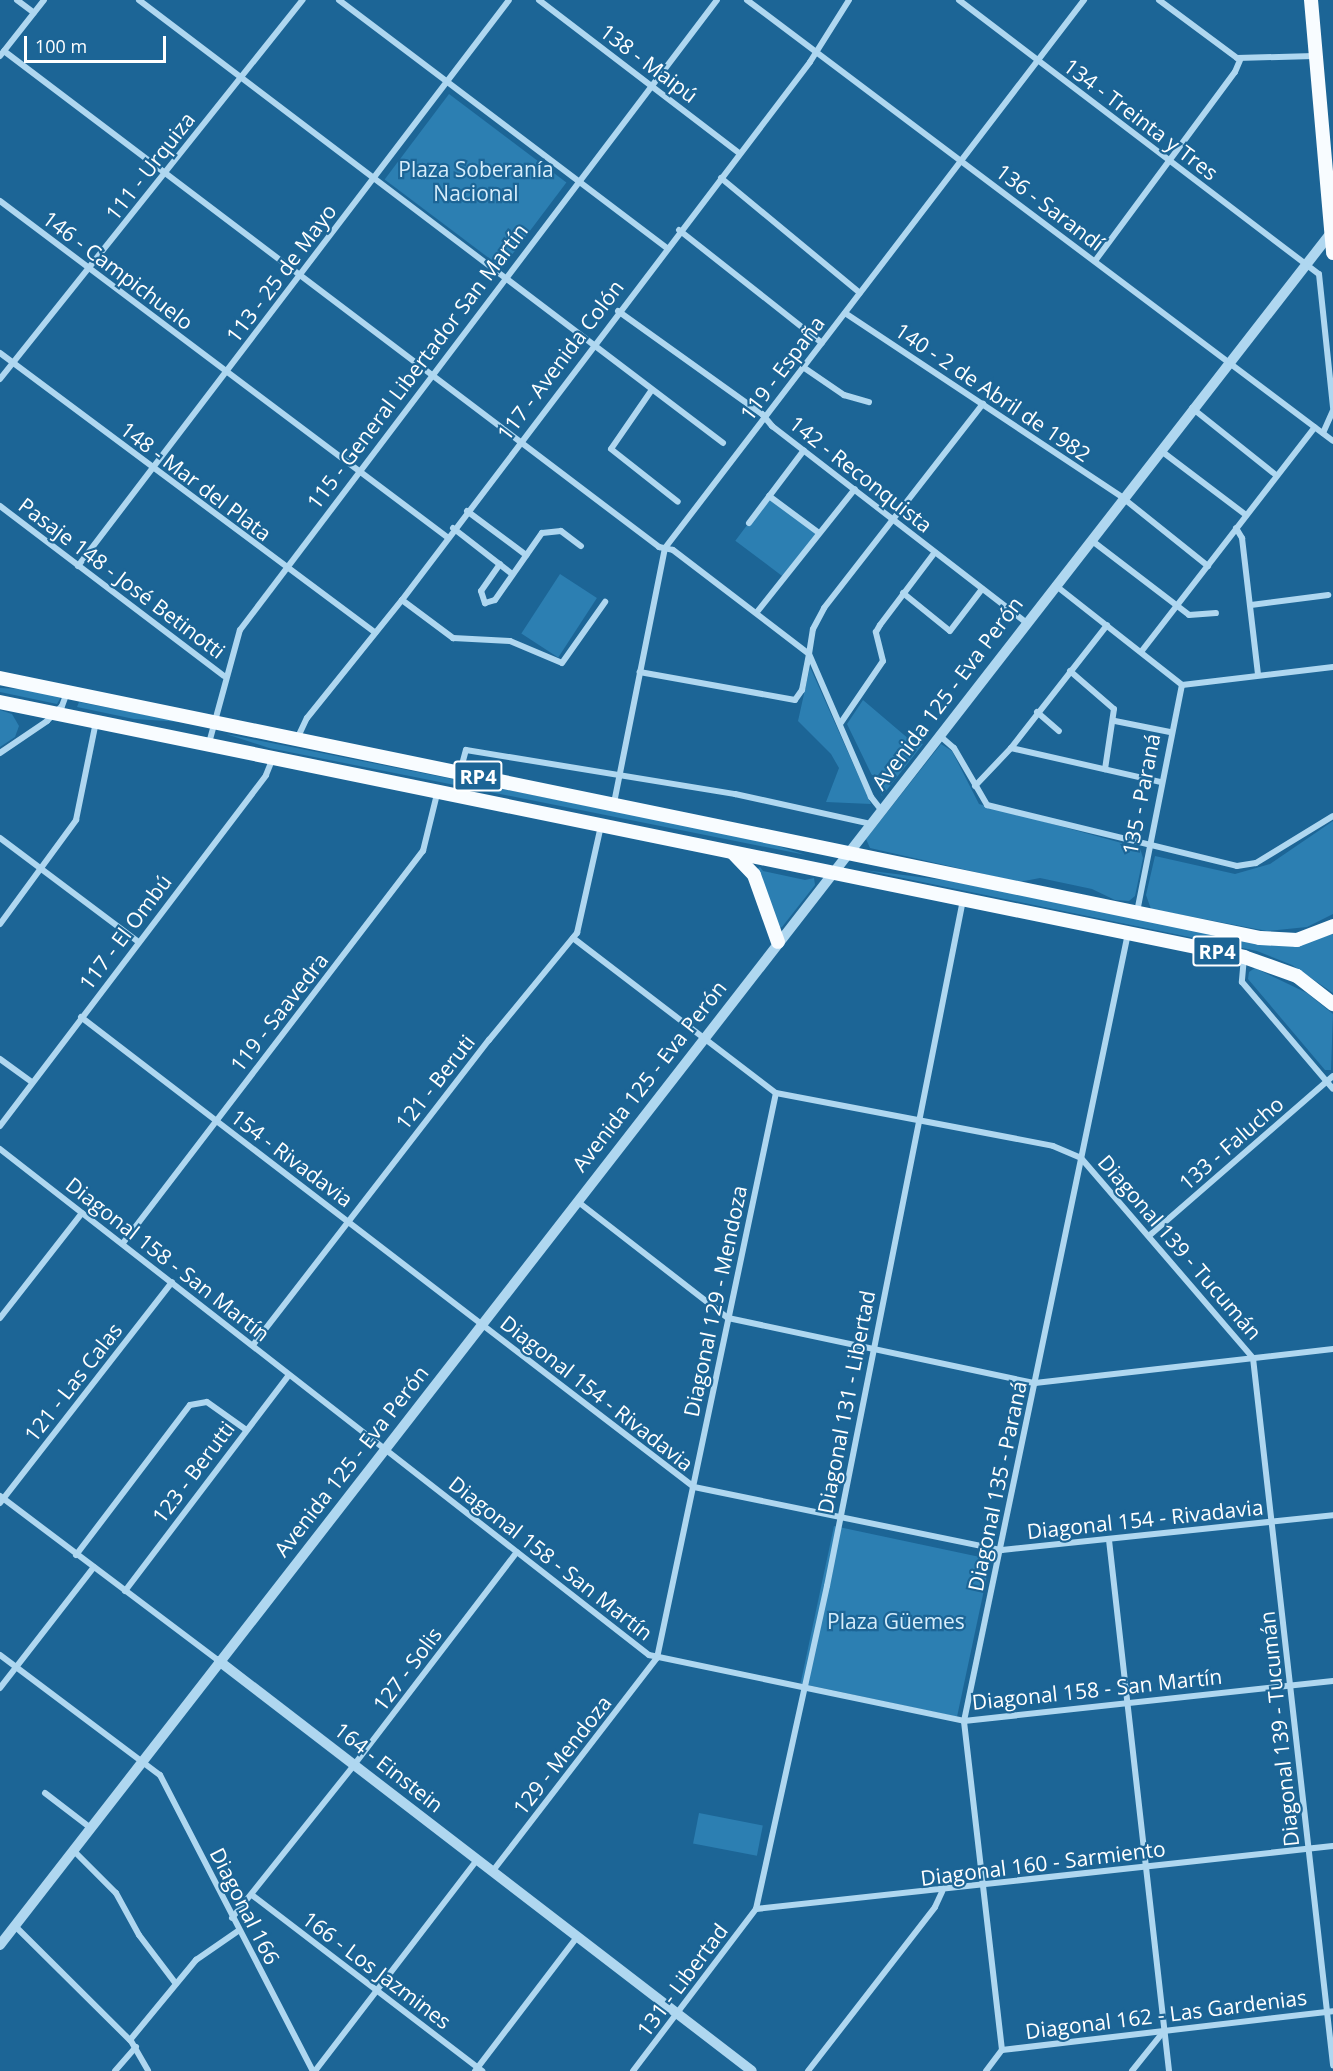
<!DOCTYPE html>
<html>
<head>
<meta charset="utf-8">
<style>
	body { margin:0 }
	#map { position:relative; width:1333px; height:2071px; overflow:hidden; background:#1c6596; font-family:"Open Sans",sans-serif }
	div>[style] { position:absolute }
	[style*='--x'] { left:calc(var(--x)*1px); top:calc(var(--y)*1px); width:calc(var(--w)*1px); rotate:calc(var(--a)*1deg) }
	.green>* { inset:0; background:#2c7fb2; transform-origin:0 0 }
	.minor>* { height:6px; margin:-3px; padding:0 3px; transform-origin:3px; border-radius:3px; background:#afd7f0 }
	.tertiary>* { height:10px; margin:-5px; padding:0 5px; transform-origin:5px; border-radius:5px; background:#afd7f0 }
	.primary>* { height:14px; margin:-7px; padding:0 7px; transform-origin:7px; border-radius:7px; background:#f8fcff }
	span { translate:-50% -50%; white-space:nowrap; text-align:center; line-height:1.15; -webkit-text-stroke:4.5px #1c6596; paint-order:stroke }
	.shield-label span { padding:2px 4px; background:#1c6596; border:2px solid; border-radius:4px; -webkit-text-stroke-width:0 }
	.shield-label { font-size:20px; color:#fff; font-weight:700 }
	.street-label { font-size:21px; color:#fff }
	.park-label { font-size:21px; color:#d6edfb }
	.scale { position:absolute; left:24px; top:36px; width:142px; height:27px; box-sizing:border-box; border:3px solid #fff; border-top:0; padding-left:8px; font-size:18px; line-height:21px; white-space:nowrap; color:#fff; -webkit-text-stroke:4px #1c6596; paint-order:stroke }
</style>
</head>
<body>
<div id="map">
	<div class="green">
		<div style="left:449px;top:94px;width:147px;height:107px;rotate:37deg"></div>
		<div style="left:769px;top:496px;width:62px;height:56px;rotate:37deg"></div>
		<div style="left:560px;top:574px;width:44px;height:71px;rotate:33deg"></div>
		<div style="clip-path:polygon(810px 667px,871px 804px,826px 802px,839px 768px,831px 754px,798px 721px)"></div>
		<div style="clip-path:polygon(0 688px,21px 689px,61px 697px,57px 704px,0 692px)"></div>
		<div style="clip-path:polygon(863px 700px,910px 740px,923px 744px,882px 796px,847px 724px)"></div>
		<div style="clip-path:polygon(79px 702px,182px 722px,134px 719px,77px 707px)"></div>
		<div style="clip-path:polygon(0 710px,12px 714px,19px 726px,15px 737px,0 747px)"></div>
		<div style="clip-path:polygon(226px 734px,759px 840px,806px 855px,269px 748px)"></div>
		<div style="clip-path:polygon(941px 744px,952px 751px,979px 804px,1140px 848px,1143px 858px,1135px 896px,1129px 901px,1115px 900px,1092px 889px,1040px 878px,1019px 882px,870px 848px,866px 839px)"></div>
		<div style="clip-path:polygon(1333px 821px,1333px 914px,1307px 927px,1267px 931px,1151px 909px,1146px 895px,1155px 856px,1235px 874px,1270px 864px)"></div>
		<div style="clip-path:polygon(760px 867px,763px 871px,805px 880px,814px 878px,815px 885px,782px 927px,779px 928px,756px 870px)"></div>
		<div style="clip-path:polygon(864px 870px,951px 881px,1259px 944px,1297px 945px,1333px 934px,1333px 993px,1292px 965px,1257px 951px)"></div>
		<div style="clip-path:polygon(1255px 968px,1307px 993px,1333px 1014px,1331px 1070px,1325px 1070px,1248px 979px,1249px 972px)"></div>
		<div style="left:834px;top:1526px;width:160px;height:161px;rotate:12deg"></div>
		<div style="left:699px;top:1813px;width:65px;height:31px;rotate:11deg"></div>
	</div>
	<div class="minor">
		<div style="--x:17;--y:0;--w:21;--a:37"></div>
		<div style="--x:139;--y:0;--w:733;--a:37.18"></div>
		<div style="--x:339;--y:0;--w:410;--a:37.1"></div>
		<div style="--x:539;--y:0;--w:252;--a:37.4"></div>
		<div style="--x:747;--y:0;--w:733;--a:36.96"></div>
		<div style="--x:959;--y:0;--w:452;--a:37.3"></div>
		<div style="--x:1319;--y:274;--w:135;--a:84"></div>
		<div style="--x:1159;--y:0;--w:97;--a:36.6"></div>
		<div style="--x:1237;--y:58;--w:77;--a:-1.5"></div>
		<div style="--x:4;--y:51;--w:822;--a:37.13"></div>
		<div style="--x:659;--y:547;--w:14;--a:12"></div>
		<div style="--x:673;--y:550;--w:171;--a:37.4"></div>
		<div style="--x:809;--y:654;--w:37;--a:101"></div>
		<div style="--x:802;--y:690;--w:12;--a:125"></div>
		<div style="--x:795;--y:700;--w:158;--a:-169.8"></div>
		<div style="--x:0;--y:56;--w:71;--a:-51.8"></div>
		<div style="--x:721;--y:178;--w:180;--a:39.6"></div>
		<div style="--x:0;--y:201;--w:559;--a:36.93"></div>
		<div style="--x:679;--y:230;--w:182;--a:38.3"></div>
		<div style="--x:1095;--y:261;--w:235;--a:-53.5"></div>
		<div style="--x:1235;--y:72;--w:13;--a:-67"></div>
		<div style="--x:618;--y:311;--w:177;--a:35.6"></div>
		<div style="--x:762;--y:414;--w:16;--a:50"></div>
		<div style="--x:772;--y:426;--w:321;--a:37.7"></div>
		<div style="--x:845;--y:313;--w:334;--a:33.6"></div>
		<div style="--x:1123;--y:498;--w:109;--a:38.7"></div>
		<div style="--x:0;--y:353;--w:468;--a:36.7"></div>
		<div style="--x:803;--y:367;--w:50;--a:34.3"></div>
		<div style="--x:844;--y:395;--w:26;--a:16"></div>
		<div style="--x:0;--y:379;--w:485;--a:-51.4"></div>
		<div style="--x:651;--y:391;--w:70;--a:124.6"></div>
		<div style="--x:611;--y:449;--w:85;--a:38.3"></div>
		<div style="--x:1192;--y:408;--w:107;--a:38.6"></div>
		<div style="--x:1323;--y:433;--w:24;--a:-66"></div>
		<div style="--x:1160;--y:450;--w:108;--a:37.1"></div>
		<div style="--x:769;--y:496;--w:62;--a:36.5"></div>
		<div style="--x:0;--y:506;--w:281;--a:37.2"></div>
		<div style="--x:467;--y:511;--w:74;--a:36.7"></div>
		<div style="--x:749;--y:523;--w:91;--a:-53"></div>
		<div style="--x:453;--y:528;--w:75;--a:37.9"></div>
		<div style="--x:1236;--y:528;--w:12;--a:59"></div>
		<div style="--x:1242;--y:538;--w:138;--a:83.3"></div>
		<div style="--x:1091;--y:540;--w:123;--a:37.4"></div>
		<div style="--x:1189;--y:615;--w:27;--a:-4"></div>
		<div style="--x:500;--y:564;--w:33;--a:125"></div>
		<div style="--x:481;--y:591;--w:13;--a:72"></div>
		<div style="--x:485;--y:603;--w:10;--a:-17"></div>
		<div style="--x:495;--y:600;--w:82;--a:-55"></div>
		<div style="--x:542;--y:533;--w:19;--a:-6"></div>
		<div style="--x:561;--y:531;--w:25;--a:37"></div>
		<div style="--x:78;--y:566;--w:711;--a:-52.71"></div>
		<div style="--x:1055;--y:585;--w:162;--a:38.2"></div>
		<div style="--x:1182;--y:685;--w:152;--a:-6.8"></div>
		<div style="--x:903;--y:593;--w:60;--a:39"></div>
		<div style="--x:950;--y:631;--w:53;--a:-52.7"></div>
		<div style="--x:402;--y:600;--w:64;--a:36.7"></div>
		<div style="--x:453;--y:638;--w:57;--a:3"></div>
		<div style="--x:510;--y:641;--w:56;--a:22.9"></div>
		<div style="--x:562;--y:663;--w:75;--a:-54.8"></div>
		<div style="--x:1251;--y:605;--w:78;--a:-7.4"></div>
		<div style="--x:757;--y:612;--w:157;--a:-51.5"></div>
		<div style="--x:1141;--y:652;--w:284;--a:-52.3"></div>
		<div style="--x:1070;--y:671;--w:58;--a:40.8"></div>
		<div style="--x:1114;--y:709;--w:61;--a:98.5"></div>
		<div style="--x:1037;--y:712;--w:29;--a:41"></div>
		<div style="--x:1115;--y:721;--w:56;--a:11.3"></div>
		<div style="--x:840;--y:724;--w:76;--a:-55.7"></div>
		<div style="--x:883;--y:661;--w:30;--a:-104"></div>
		<div style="--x:876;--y:632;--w:8;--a:-60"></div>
		<div style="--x:880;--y:625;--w:91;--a:-53"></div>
		<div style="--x:940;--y:736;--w:18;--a:41"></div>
		<div style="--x:954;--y:748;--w:66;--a:59.9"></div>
		<div style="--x:987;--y:805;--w:257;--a:13.7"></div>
		<div style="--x:1237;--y:866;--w:19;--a:-9"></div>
		<div style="--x:1256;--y:863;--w:90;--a:-31.4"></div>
		<div style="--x:297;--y:739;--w:23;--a:-65"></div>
		<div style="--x:307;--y:718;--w:151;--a:-51.2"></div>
		<div style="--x:402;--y:600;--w:675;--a:-52.82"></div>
		<div style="--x:810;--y:62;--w:73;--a:-57.8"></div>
		<div style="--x:209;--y:743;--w:117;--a:-74.7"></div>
		<div style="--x:240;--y:630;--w:790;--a:-52.87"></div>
		<div style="--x:1011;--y:748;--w:156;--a:-52"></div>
		<div style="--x:0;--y:753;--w:57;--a:-34.2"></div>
		<div style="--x:47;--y:721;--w:21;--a:-45"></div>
		<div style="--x:62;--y:706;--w:15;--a:-70"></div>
		<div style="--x:460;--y:772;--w:23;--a:-75"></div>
		<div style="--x:466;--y:750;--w:273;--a:9.3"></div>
		<div style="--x:735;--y:794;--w:140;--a:12.4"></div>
		<div style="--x:975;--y:786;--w:52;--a:-46.5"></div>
		<div style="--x:1011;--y:748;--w:154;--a:12.8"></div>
		<div style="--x:614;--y:803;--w:260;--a:-78.7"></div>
		<div style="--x:665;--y:548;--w:690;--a:-52.6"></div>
		<div style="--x:882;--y:811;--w:18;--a:-128"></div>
		<div style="--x:871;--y:797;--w:156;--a:-113.4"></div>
		<div style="--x:809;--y:654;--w:25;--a:-81"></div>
		<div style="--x:813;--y:629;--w:24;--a:-62"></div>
		<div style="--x:824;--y:608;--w:259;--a:-52.1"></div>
		<div style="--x:0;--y:838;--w:171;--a:36.9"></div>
		<div style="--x:1137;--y:912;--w:231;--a:-78.8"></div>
		<div style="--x:0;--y:924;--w:129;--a:-53.8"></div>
		<div style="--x:76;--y:820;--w:100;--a:-78.5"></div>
		<div style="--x:573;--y:938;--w:255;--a:37.4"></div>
		<div style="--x:776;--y:1093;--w:282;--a:10.8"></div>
		<div style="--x:1053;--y:1146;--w:30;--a:23"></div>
		<div style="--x:1081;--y:1158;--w:264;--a:49.3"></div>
		<div style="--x:1253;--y:1358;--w:712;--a:83.54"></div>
		<div style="--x:1244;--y:957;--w:25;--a:95"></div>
		<div style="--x:1242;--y:982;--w:140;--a:49.6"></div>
		<div style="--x:81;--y:1017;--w:772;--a:37.48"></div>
		<div style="--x:694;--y:1487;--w:314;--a:11.6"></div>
		<div style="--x:1002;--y:1550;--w:333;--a:-6"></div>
		<div style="--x:0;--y:1059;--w:39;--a:36"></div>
		<div style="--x:0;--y:1126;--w:440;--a:-52.8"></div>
		<div style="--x:266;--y:775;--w:18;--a:-68"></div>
		<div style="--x:0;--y:1149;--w:823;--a:37.94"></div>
		<div style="--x:649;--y:1655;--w:322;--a:11.8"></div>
		<div style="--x:964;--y:1721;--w:371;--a:-6.2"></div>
		<div style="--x:577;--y:1201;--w:191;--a:37.8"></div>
		<div style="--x:728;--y:1318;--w:314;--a:12"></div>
		<div style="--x:1035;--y:1383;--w:300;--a:-6.5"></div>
		<div style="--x:1150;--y:1235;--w:242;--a:-41"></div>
		<div style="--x:123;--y:1243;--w:494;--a:-52.6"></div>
		<div style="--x:423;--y:851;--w:63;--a:-76.2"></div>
		<div style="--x:0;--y:1318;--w:133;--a:-52"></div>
		<div style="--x:253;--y:1345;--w:386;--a:-52.3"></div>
		<div style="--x:489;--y:1040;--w:139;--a:-50.6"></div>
		<div style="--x:577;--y:933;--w:110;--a:-77.4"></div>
		<div style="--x:0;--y:1496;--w:274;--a:37"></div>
		<div style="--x:0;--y:1503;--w:280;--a:-52.1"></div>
		<div style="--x:1109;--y:1540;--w:534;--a:83.55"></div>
		<div style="--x:76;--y:1555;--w:188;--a:-52.8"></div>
		<div style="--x:190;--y:1405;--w:17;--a:-10"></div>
		<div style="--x:207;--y:1402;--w:47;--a:35.4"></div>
		<div style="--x:125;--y:1591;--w:271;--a:-52.8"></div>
		<div style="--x:0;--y:1655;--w:200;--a:36.9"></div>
		<div style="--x:160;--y:1775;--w:333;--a:62.7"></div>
		<div style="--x:0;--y:1688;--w:153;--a:-52.2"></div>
		<div style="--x:45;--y:1793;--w:59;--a:37.5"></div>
		<div style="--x:75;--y:1852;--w:58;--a:45"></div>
		<div style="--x:116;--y:1893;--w:48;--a:61.3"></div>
		<div style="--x:139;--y:1935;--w:61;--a:52.9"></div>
		<div style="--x:492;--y:1872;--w:270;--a:-52.4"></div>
		<div style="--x:657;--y:1658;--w:577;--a:-78.11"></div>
		<div style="--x:252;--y:1895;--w:290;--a:37.4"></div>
		<div style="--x:756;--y:1909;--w:580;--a:-6.23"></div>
		<div style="--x:232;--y:1918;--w:196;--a:-51.4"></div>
		<div style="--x:354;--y:1765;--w:268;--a:-52.6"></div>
		<div style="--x:15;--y:1926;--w:163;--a:44.8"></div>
		<div style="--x:131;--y:2041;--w:34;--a:60"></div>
		<div style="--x:130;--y:2040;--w:104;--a:-50.5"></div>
		<div style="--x:196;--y:1960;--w:51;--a:-34.6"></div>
		<div style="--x:1002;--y:2050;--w:331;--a:-96.6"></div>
		<div style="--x:964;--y:1721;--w:805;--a:-78.24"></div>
		<div style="--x:1002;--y:2050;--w:333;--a:-6.7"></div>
		<div style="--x:115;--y:2071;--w:32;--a:-49"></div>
		<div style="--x:315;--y:2071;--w:266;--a:-52.5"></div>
		<div style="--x:475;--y:2071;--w:168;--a:-52.7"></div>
		<div style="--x:633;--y:2071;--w:203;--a:-52.8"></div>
		<div style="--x:756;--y:1909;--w:331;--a:-77.6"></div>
		<div style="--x:827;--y:1586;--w:699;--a:-78.79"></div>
		<div style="--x:808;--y:2071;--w:207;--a:-52.2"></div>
		<div style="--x:935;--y:1907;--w:17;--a:-65"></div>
		<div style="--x:986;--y:2071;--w:26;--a:-53"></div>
		<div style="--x:1132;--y:2071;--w:51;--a:-51.3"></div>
	</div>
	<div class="tertiary">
		<div style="--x:219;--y:1661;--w:672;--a:37.57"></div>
		<div style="--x:0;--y:1945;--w:2169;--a:-52.14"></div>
	</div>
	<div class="primary">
		<div style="--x:1311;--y:0;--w:254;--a:85"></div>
		<div style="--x:0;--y:678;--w:1287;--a:11.66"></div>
		<div style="--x:1260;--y:938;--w:37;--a:3"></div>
		<div style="--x:1297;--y:940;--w:39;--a:-21"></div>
		<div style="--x:0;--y:702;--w:1270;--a:11.58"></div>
		<div style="--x:1244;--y:957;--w:56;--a:19.7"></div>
		<div style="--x:1297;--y:976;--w:46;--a:37.9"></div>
		<div style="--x:733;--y:853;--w:30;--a:46"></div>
		<div style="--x:754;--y:875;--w:71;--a:70.3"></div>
	</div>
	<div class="shield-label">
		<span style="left:478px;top:776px">RP4</span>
		<span style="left:1217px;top:951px">RP4</span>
	</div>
	<div class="street-label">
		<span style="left:649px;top:63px;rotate:37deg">138 - Maipú</span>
		<span style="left:1141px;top:119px;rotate:37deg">134 - Treinta y Tres</span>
		<span style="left:150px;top:166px;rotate:-52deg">111 - Urquiza</span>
		<span style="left:1050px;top:207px;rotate:37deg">136 - Sarandí</span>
		<span style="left:118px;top:270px;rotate:37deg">146 - Campichuelo</span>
		<span style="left:281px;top:273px;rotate:-53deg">113 - 25 de Mayo</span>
		<span style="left:560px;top:360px;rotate:-53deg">117 - Avenida Colón</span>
		<span style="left:417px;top:366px;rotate:-53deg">115 - General Libertador San Martín</span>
		<span style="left:782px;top:368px;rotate:-53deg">119 - España</span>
		<span style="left:993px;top:392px;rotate:34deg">140 - 2 de Abril de 1982</span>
		<span style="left:861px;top:474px;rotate:38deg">142 - Reconquista</span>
		<span style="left:196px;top:481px;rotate:37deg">148 - Mar del Plata</span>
		<span style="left:122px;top:578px;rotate:37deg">Pasaje 148 - José Betinotti</span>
		<span style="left:947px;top:693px;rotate:-53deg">Avenida 125 - Eva Perón</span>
		<span style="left:1141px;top:794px;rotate:-79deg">135 - Paraná</span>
		<span style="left:125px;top:932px;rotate:-53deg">117 - El Ombú</span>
		<span style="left:279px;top:1012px;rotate:-52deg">119 - Saavedra</span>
		<span style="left:649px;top:1076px;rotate:-52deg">Avenida 125 - Eva Perón</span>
		<span style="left:435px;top:1082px;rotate:-52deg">121 - Beruti</span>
		<span style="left:1231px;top:1143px;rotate:-41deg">133 - Falucho</span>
		<span style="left:292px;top:1158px;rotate:37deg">154 - Rivadavia</span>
		<span style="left:1180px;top:1247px;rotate:49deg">Diagonal 139 - Tucumán</span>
		<span style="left:168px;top:1259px;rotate:38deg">Diagonal 158 - San Martín</span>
		<span style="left:715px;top:1301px;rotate:-78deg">Diagonal 129 - Mendoza</span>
		<span style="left:73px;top:1382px;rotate:-52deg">121 - Las Calas</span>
		<span style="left:597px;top:1393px;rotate:38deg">Diagonal 154 - Rivadavia</span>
		<span style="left:846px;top:1402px;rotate:-79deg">Diagonal 131 - Libertad</span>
		<span style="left:351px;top:1461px;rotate:-52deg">Avenida 125 - Eva Perón</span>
		<span style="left:193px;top:1472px;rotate:-53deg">123 - Berutti</span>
		<span style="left:997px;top:1486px;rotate:-78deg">Diagonal 135 - Paraná</span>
		<span style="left:1145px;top:1519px;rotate:-6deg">Diagonal 154 - Rivadavia</span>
		<span style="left:551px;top:1558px;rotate:38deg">Diagonal 158 - San Martín</span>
		<span style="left:407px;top:1669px;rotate:-53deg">127 - Solis</span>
		<span style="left:1097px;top:1689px;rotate:-6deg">Diagonal 158 - San Martín</span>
		<span style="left:1279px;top:1729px;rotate:-96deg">Diagonal 139 - Tucumán</span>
		<span style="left:562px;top:1755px;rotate:-52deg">129 - Mendoza</span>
		<span style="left:389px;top:1767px;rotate:38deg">164 - Einstein</span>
		<span style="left:1043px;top:1863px;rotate:-7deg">Diagonal 160 - Sarmiento</span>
		<span style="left:245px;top:1906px;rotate:63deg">Diagonal 166</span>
		<span style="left:377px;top:1970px;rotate:37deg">166 - Los Jazmines</span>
		<span style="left:682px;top:1980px;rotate:-53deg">131 - Libertad</span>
		<span style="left:1166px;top:2014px;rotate:-7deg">Diagonal 162 - Las Gardenias</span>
	</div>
	<div class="park-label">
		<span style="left:476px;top:181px">Plaza Soberanía<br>Nacional</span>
		<span style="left:896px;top:1621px">Plaza Güemes</span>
	</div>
	<div class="scale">100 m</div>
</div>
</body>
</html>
